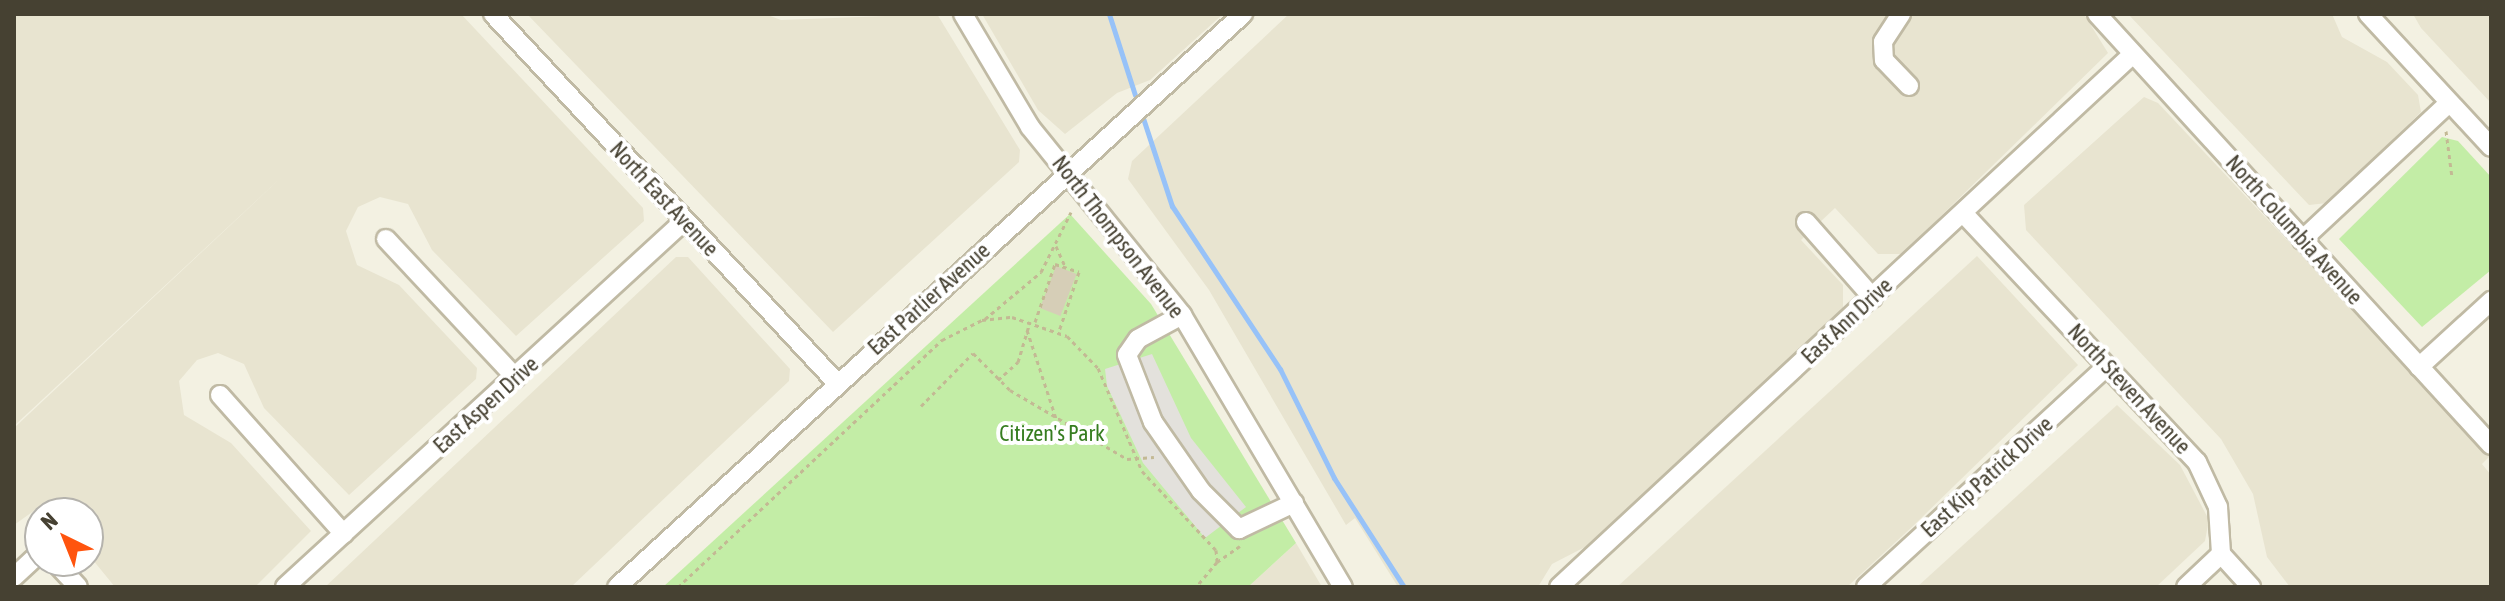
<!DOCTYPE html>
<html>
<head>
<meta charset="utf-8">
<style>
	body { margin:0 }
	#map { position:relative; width:2505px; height:601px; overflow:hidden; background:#f3f1e2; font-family:"Asap Condensed",sans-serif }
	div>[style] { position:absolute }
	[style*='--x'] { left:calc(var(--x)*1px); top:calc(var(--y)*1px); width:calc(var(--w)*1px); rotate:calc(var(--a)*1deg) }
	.residential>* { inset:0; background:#e8e4d0 }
	.green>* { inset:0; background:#c3eda6 }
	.parking>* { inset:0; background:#e3e1dc }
	.stream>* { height:5px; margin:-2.5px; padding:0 2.5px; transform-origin:2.5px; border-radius:2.5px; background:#97c2f8 }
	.building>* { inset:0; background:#d6ceb7; transform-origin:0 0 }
	.path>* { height:3px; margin-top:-1.5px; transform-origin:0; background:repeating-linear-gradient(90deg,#c3b994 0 4px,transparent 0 8px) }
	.roads { filter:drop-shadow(2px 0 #c0baa4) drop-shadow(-2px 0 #c0baa4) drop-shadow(0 2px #c0baa4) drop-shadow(0 -2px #c0baa4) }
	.minor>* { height:18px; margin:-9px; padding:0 9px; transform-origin:9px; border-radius:9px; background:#fff }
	span { translate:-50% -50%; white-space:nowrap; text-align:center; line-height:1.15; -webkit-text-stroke:8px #fff; paint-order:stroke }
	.street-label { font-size:22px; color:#464132 }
	.park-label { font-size:22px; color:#367d20 }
	.frame { position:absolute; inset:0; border:16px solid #464132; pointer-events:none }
	.north { position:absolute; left:24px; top:497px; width:80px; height:80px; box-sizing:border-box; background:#fff; border:2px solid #b5b3ad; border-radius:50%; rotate:317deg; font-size:22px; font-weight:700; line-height:32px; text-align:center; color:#464132 }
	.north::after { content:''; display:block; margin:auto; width:28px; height:36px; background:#ff540e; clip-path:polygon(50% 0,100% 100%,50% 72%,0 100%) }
</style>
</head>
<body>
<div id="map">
	<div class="residential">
		<div style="clip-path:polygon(14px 14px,461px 14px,643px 208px,644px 221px,516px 336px,432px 250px,408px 204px,380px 197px,358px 207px,346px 231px,357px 265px,399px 285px,477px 368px,476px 379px,349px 495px,264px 408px,244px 364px,218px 353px,197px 360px,179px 381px,184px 415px,231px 443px,311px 531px,255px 587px,115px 587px,88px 554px,88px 513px,35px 510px,14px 525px,14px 428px,285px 174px,14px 426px)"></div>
		<div style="clip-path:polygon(527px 14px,765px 14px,781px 20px,937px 14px,1020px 150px,1019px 162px,833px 332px)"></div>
		<div style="clip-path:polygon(982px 14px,1223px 14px,1150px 80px,1117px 93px,1065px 134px,1038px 110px)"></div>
		<div style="clip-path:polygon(1289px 14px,2084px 14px,2108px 53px,1902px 254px,1878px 254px,1835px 208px,1801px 240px,1843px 285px,1843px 309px,1585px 547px,1552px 564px,1538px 587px,1398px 587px,1355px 518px,1346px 525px,1209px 290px,1128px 179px,1132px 161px)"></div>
		<div style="clip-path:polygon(2128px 14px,2332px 14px,2342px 37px,2387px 62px,2418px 95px,2421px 112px,2327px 203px,2309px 205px)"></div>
		<div style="clip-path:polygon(2413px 14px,2491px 14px,2491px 103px,2421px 28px)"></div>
		<div style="clip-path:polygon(2144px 97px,2158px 103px,2490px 456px,2482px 464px,2491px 475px,2491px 587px,2290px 587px,2267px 557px,2253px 494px,2221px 439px,2026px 230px,2024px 205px)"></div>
		<div style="clip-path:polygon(1977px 256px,2078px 365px,1912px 527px,1847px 587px,1617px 587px)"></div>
		<div style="clip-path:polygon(676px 257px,688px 257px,790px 369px,789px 381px,689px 475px,571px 587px,325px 587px)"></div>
		<div style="clip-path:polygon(2117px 405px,2180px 465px,2209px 520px,2205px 541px,2156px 587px,1917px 587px)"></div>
		<div style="clip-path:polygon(1296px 543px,1322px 587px,1248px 587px)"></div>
	</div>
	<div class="green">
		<div style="clip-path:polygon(2442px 137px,2458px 141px,2491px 177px,2491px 270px,2422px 327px,2339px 239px)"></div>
		<div style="clip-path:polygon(1070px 214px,1151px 304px,1296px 543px,1248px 587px,663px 587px)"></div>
	</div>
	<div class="parking">
		<div style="clip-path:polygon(1152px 354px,1191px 438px,1246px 507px,1205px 538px,1143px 463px,1107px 386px,1105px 369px)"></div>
	</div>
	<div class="stream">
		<div style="--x:1109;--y:14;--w:85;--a:72.2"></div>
		<div style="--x:1143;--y:118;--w:93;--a:71.8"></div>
		<div style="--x:1172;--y:206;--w:196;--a:56.5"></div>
		<div style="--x:1280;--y:369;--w:122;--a:63.6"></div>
		<div style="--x:1334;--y:478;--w:130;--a:57.3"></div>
	</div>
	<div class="building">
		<div style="left:1056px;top:266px;width:22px;height:45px;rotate:21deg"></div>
	</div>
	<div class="path">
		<div style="--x:2446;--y:131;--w:46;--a:82.6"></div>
		<div style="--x:1056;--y:246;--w:24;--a:66"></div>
		<div style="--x:985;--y:319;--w:73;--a:-40"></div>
		<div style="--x:1041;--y:272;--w:67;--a:-63.4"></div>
		<div style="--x:1035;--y:322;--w:61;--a:-71"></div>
		<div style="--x:1055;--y:264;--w:25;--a:18"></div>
		<div style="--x:1079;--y:272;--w:62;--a:108.7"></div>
		<div style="--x:1027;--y:330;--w:93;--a:71.8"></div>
		<div style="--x:998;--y:380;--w:27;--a:-42"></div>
		<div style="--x:1018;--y:362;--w:42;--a:-73.3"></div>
		<div style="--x:921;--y:406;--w:74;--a:-45.5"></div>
		<div style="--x:973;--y:353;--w:52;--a:45"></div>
		<div style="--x:1010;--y:390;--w:136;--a:30.5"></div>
		<div style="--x:1127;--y:459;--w:27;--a:-4"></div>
		<div style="--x:1217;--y:562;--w:28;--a:-35"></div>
		<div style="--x:678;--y:587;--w:362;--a:-43.1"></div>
		<div style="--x:942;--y:340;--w:45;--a:-26.6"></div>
		<div style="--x:982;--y:320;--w:30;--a:-6"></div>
		<div style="--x:1012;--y:317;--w:58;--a:19.1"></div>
		<div style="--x:1067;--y:336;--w:45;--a:45.9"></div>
		<div style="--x:1098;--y:368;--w:112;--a:66.9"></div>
		<div style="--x:1142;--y:471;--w:108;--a:46.9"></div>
		<div style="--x:1216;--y:550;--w:12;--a:85"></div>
		<div style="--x:1217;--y:562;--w:33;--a:130"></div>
	</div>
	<div class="roads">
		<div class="minor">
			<div style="--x:493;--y:14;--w:504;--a:47.01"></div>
			<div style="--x:963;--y:14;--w:131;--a:59.3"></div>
			<div style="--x:1030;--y:127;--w:242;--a:51"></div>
			<div style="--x:1182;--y:315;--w:316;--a:59.4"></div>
			<div style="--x:1901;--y:14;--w:33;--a:123"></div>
			<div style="--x:1883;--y:42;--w:18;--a:87"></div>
			<div style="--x:1884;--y:60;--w:36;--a:46"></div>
			<div style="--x:2097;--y:14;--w:584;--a:47.57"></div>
			<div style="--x:2368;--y:14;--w:181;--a:47.2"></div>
			<div style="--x:1964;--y:214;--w:340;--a:46.8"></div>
			<div style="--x:2197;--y:462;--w:50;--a:65"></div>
			<div style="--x:2218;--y:507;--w:47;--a:86.3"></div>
			<div style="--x:2221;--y:554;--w:45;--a:47.7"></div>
			<div style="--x:1806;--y:222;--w:101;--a:48.6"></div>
			<div style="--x:386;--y:239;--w:190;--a:46.9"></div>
			<div style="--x:2302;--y:240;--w:201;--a:-43"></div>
			<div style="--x:1182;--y:315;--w:50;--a:151.4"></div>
			<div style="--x:1138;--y:339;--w:19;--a:125"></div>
			<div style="--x:1127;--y:355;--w:72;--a:68.8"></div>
			<div style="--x:1153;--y:422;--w:84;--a:55.2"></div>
			<div style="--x:1201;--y:491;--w:54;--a:45"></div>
			<div style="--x:1239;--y:529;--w:61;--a:-25.3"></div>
			<div style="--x:2419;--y:367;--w:98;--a:-42.5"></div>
			<div style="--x:220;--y:395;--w:186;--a:48.3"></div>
			<div style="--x:54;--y:561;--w:35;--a:47"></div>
			<div style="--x:14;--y:577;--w:35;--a:-43"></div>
			<div style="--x:285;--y:587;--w:541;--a:-42.53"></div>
			<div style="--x:617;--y:587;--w:849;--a:-42.47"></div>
			<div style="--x:1559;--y:587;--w:783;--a:-42.88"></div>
			<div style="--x:1866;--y:587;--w:327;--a:-42.5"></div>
			<div style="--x:2186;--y:587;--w:48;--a:-43.3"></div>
		</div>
	</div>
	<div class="street-label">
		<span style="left:664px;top:199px;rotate:47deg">North East Avenue</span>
		<span style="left:2294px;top:230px;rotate:48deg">North Columbia Avenue</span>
		<span style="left:1118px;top:237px;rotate:52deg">North Thompson Avenue</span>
		<span style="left:929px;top:299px;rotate:-42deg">East Parlier Avenue</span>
		<span style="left:1847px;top:321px;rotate:-43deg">East Ann Drive</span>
		<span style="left:2129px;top:389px;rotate:47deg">North Steven Avenue</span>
		<span style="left:486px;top:405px;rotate:-42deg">East Aspen Drive</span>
		<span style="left:1987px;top:477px;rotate:-42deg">East Kip Patrick Drive</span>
	</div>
	<div class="park-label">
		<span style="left:1052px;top:434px">Citizen's Park</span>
	</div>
	<div class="frame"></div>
	<div class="north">N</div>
</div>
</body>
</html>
